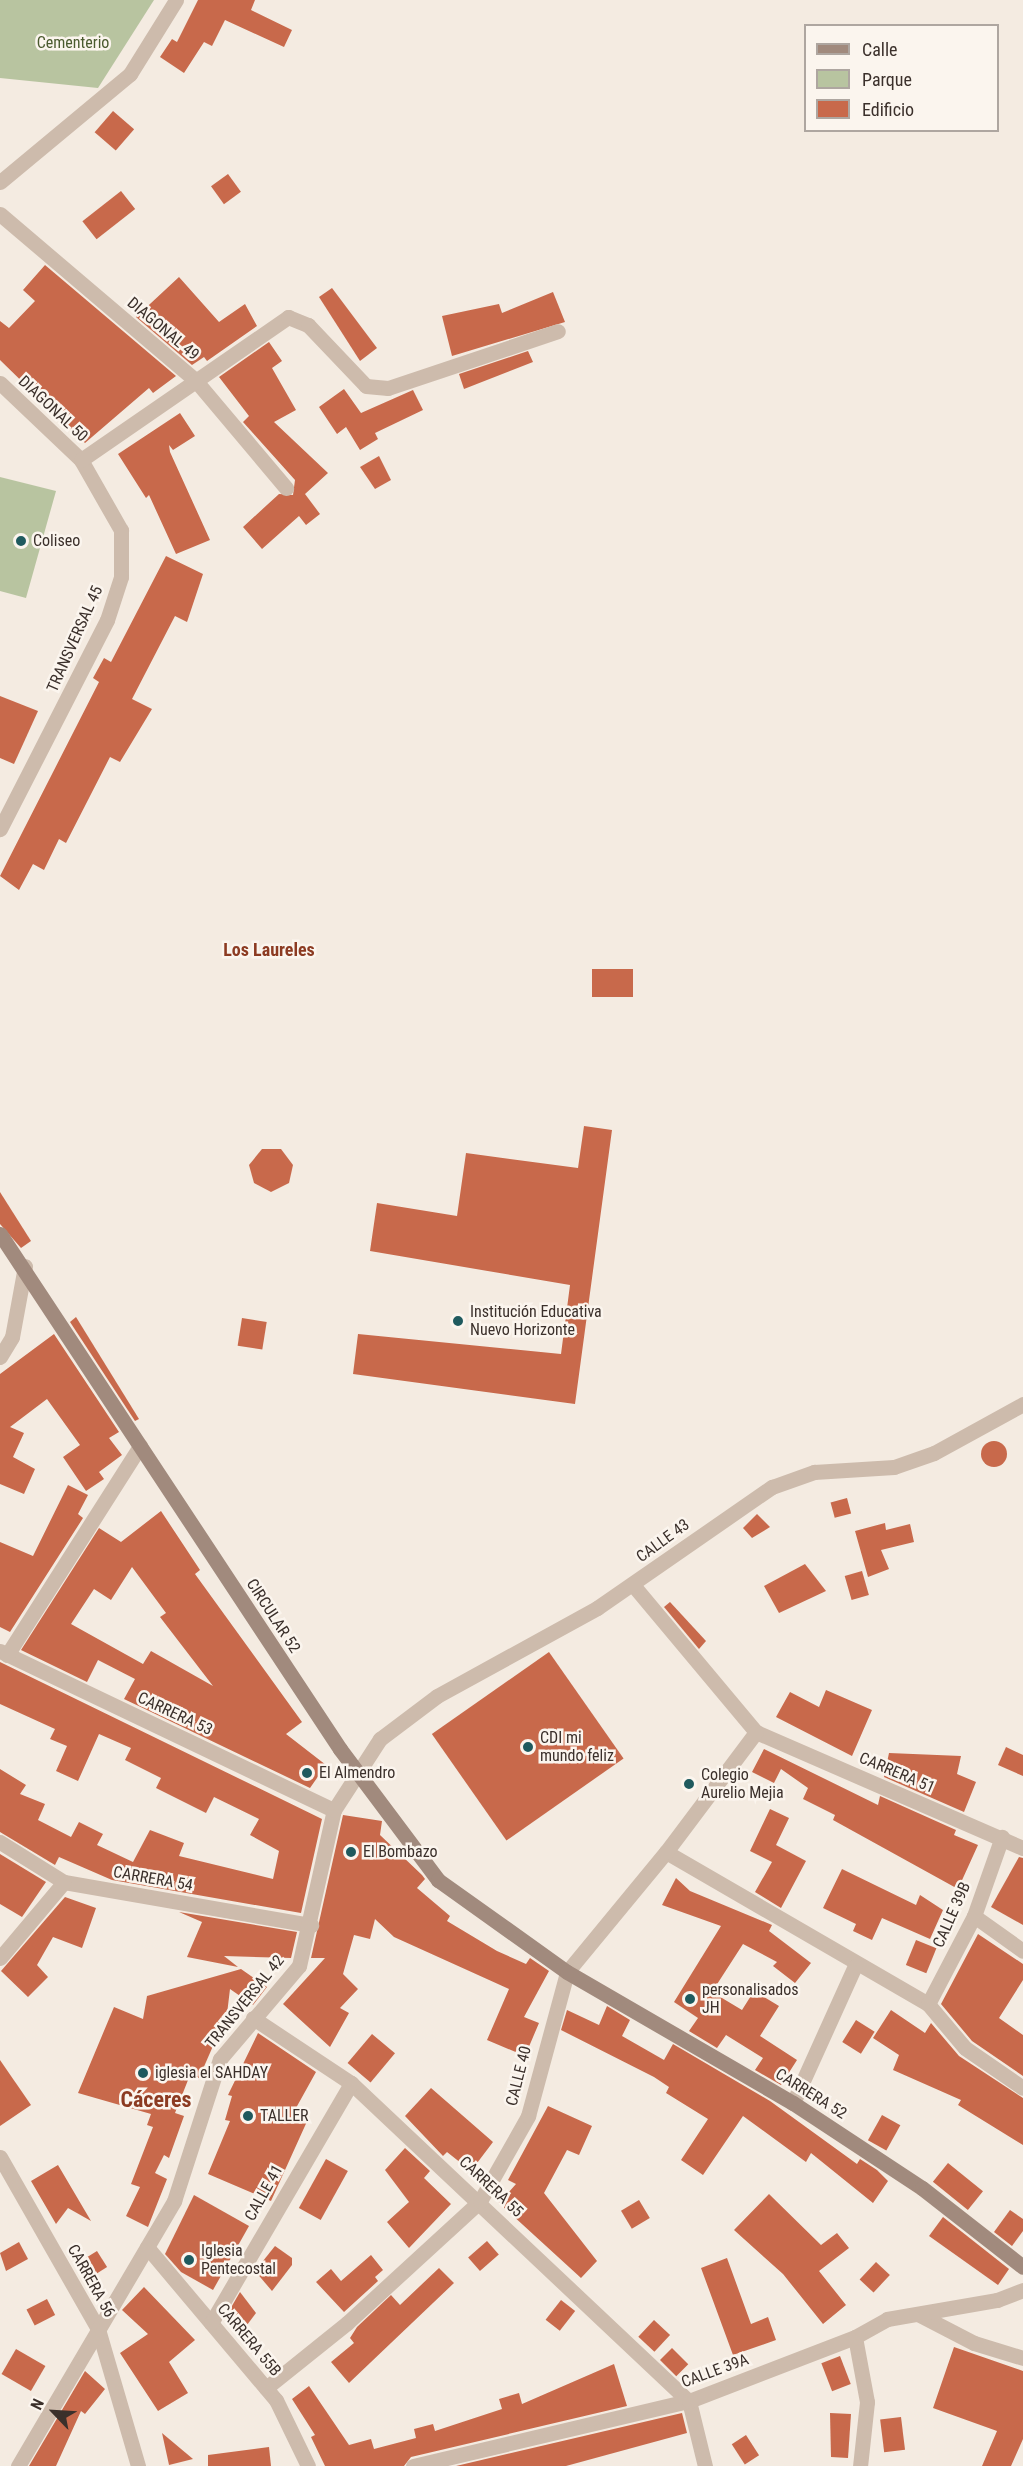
<!DOCTYPE html>
<html>
<head>
<meta charset="utf-8">
<style>
	body { margin:0 }
	#map { position:relative; width:1023px; height:2466px; overflow:hidden; background:#f4ebe1; font-family:"Roboto Condensed",sans-serif }
	div>[style] { position:absolute }
	[style*='--x'] { left:calc(var(--x)*1px); top:calc(var(--y)*1px); width:calc(var(--w)*1px); rotate:calc(var(--a)*1deg) }
	.green>* { inset:0; background:#b8c4a0 }
	.building>* { inset:0; background:#c8694b; transform-origin:0 0 }
	.round { border-radius:50% }
	.street>* { height:15px; margin:-7.5px; padding:0 7.5px; transform-origin:7.5px; border-radius:7.5px; background:#cdbbac }
	.secondary>* { height:15px; margin:-7.5px; padding:0 7.5px; transform-origin:7.5px; border-radius:7.5px; background:#a18a7d }
	.dots>* { width:16px; height:16px; translate:-50% -50%; box-sizing:border-box; border:3px solid #fbf5ee; border-radius:50% }
	span { translate:-50% -50%; white-space:nowrap; text-align:center; line-height:1.15; -webkit-text-stroke:5px #fbf5ee; paint-order:stroke }
	.park-label { font-size:16px; color:#4a5a2e }
	.street-label { font-size:16px; color:#3b302b }
	.poi-label { font-size:16px; color:#3b302b }
	.left { translate:0 -50%; text-align:left }
	.neighbourhood-label { font-size:18px; color:#8c3b22; font-weight:700 }
	.district-label { font-size:22px; color:#8c3b22; font-weight:700 }
	.legend { position:absolute; left:804px; top:24px; width:195px; height:108px; box-sizing:border-box; background:#fbf5ee; border:2px solid #aea6a0; margin:0; padding:8px 10px; list-style:none; font-size:18px; color:#3b302b }
	.legend li { display:flex; align-items:center; gap:12px; height:30px }
	.legend b { width:30px; border:2px solid #aea6a0 }
	.north { position:absolute; left:24px; top:2382px; width:60px; height:60px; -webkit-text-stroke:4px #fbf5ee; paint-order:stroke; rotate:295deg; font-size:16px; font-weight:700; line-height:24px; text-align:center; color:#3b302b }
	.north::after { content:''; display:block; margin:auto; width:21px; height:27px; background:#3b302b; clip-path:polygon(50% 0,100% 100%,50% 72%,0 100%) }
</style>
</head>
<body>
<div id="map">
	<div class="green">
		<div style="clip-path:polygon(0 0,154px 0,98px 88px,0 78px)"></div>
		<div style="clip-path:polygon(0 477px,56px 491px,26px 598px,0 591px)"></div>
	</div>
	<div class="building">
		<div style="clip-path:polygon(198px 0,255px 0,251px 10px,292px 30px,284px 47px,225px 20px,212px 46px,204px 42px,184px 73px,160px 57px,172px 39px,177px 42px)"></div>
		<div style="left:113px;top:111px;width:28px;height:28px;rotate:41deg"></div>
		<div style="left:228px;top:174px;width:22px;height:21px;rotate:54deg"></div>
		<div style="left:121px;top:191px;width:23px;height:49px;rotate:52deg"></div>
		<div style="clip-path:polygon(45px 265px,176px 376px,153px 393px,149px 388px,85px 443px,0 360px,0 321px,9px 328px,35px 301px,23px 290px)"></div>
		<div style="clip-path:polygon(179px 277px,219px 322px,245px 304px,257px 326px,207px 361px,204px 357px,192px 365px,136px 317px)"></div>
		<div style="clip-path:polygon(332px 288px,377px 348px,360px 361px,319px 297px)"></div>
		<div style="clip-path:polygon(553px 292px,565px 322px,452px 356px,442px 316px,499px 304px,502px 313px)"></div>
		<div style="clip-path:polygon(269px 342px,282px 361px,272px 368px,296px 410px,274px 422px,328px 473px,305px 494px,320px 514px,306px 525px,299px 516px,262px 549px,243px 527px,279px 494px,293px 495px,295px 480px,243px 422px,249px 416px,219px 377px)"></div>
		<div style="clip-path:polygon(528px 351px,533px 362px,464px 389px,459px 374px)"></div>
		<div style="clip-path:polygon(344px 389px,361px 413px,413px 390px,423px 410px,375px 433px,378px 439px,360px 450px,346px 427px,337px 434px,319px 407px)"></div>
		<div style="clip-path:polygon(180px 413px,195px 436px,173px 450px,169px 445px,170px 452px,210px 540px,176px 554px,149px 495px,146px 498px,118px 454px)"></div>
		<div style="clip-path:polygon(379px 456px,391px 480px,375px 489px,360px 467px)"></div>
		<div style="clip-path:polygon(166px 556px,203px 574px,187px 622px,175px 616px,132px 699px,152px 709px,120px 762px,110px 757px,66px 843px,59px 839px,44px 870px,33px 864px,19px 890px,0 876px,99px 682px,93px 678px,104px 658px,111px 662px)"></div>
		<div style="clip-path:polygon(0 696px,38px 711px,14px 764px,0 758px)"></div>
		<div style="left:633px;top:969px;width:28px;height:41px;rotate:90deg"></div>
		<div style="clip-path:polygon(584px 1126px,612px 1130px,575px 1404px,353px 1374px,358px 1334px,561px 1354px,570px 1285px,370px 1251px,377px 1203px,457px 1216px,466px 1153px,578px 1168px)"></div>
		<div style="clip-path:polygon(262px 1149px,281px 1149px,293px 1165px,289px 1183px,271px 1192px,254px 1183px,249px 1165px)"></div>
		<div style="clip-path:polygon(0 1192px,31px 1241px,21px 1248px,0 1224px)"></div>
		<div style="clip-path:polygon(76px 1317px,139px 1419px,135px 1421px,70px 1322px)"></div>
		<div style="left:242px;top:1318px;width:25px;height:28px;rotate:9deg"></div>
		<div style="clip-path:polygon(54px 1334px,119px 1432px,109px 1438px,122px 1455px,99px 1472px,104px 1479px,86px 1491px,63px 1457px,80px 1445px,47px 1399px,10px 1427px,24px 1433px,13px 1457px,35px 1469px,24px 1494px,0 1484px,0 1374px)"></div>
		<div class="round" style="left:981px;top:1441px;width:26px;height:26px"></div>
		<div style="clip-path:polygon(68px 1485px,88px 1495px,78px 1514px,83px 1518px,10px 1632px,0 1627px,0 1542px,33px 1556px)"></div>
		<div style="left:847px;top:1498px;width:16px;height:17px;rotate:75deg"></div>
		<div style="clip-path:polygon(evenodd,161px 1511px,200px 1570px,195px 1574px,302px 1722px,286px 1734px,326px 1765px,310px 1788px,124px 1699px,135px 1679px,98px 1660px,87px 1682px,21px 1650px,99px 1528px,121px 1542px,161px 1511px,132px 1567px,166px 1613px,160px 1617px,213px 1686px,151px 1651px,143px 1664px,71px 1624px,94px 1589px,111px 1600px,132px 1567px)"></div>
		<div style="clip-path:polygon(757px 1514px,770px 1527px,752px 1538px,743px 1528px)"></div>
		<div style="clip-path:polygon(885px 1523px,886px 1530px,910px 1524px,914px 1542px,881px 1550px,889px 1569px,868px 1577px,855px 1531px)"></div>
		<div style="clip-path:polygon(805px 1564px,826px 1591px,779px 1613px,764px 1586px)"></div>
		<div style="left:862px;top:1571px;width:25px;height:18px;rotate:74deg"></div>
		<div style="clip-path:polygon(670px 1602px,706px 1641px,699px 1649px,664px 1607px)"></div>
		<div style="left:549px;top:1652px;width:130px;height:143px;rotate:55deg"></div>
		<div style="clip-path:polygon(0 1662px,322px 1819px,301px 1913px,112px 1880px,59px 1857px,55px 1865px,0 1832px,0 1769px,26px 1785px,20px 1794px,45px 1804px,38px 1820px,71px 1837px,79px 1822px,103px 1834px,97px 1845px,133px 1862px,150px 1830px,184px 1843px,179px 1856px,273px 1879px,279px 1851px,250px 1835px,259px 1819px,214px 1797px,206px 1813px,156px 1788px,161px 1778px,125px 1760px,131px 1748px,99px 1734px,78px 1781px,56px 1771px,67px 1746px,50px 1739px,55px 1729px,0 1704px)"></div>
		<div style="clip-path:polygon(826px 1690px,872px 1710px,852px 1756px,776px 1717px,790px 1692px,819px 1707px)"></div>
		<div style="clip-path:polygon(1006px 1747px,1023px 1755px,1023px 1776px,998px 1765px)"></div>
		<div style="clip-path:polygon(764px 1749px,878px 1805px,880px 1796px,956px 1830px,954px 1835px,978px 1845px,958px 1889px,833px 1820px,835px 1815px,803px 1799px,808px 1788px,781px 1769px,774px 1783px,752px 1772px)"></div>
		<div style="clip-path:polygon(889px 1753px,961px 1756px,957px 1774px,976px 1782px,964px 1812px,884px 1777px)"></div>
		<div style="clip-path:polygon(770px 1809px,789px 1818px,776px 1845px,806px 1861px,781px 1908px,755px 1892px,772px 1862px,750px 1851px)"></div>
		<div style="clip-path:polygon(343px 1815px,382px 1821px,380px 1835px,422px 1875px,425px 1879px,417px 1888px,450px 1916px,447px 1921px,497px 1951px,526px 1964px,530px 1958px,549px 1971px,524px 2017px,539px 2023px,525px 2056px,487px 2040px,509px 1989px,394px 1937px,375px 1919px,370px 1939px,354px 1935px,343px 1974px,358px 1989px,340px 2008px,349px 2013px,330px 2047px,283px 2004px,325px 1958px,311px 1958px)"></div>
		<div style="clip-path:polygon(0 1854px,46px 1882px,22px 1917px,0 1904px)"></div>
		<div style="clip-path:polygon(1019px 1857px,1023px 1858px,1023px 1925px,991px 1907px)"></div>
		<div style="clip-path:polygon(842px 1869px,916px 1905px,920px 1895px,943px 1910px,930px 1939px,882px 1918px,872px 1940px,853px 1931px,856px 1924px,823px 1908px)"></div>
		<div style="clip-path:polygon(676px 1878px,690px 1891px,772px 1925px,769px 1931px,811px 1963px,795px 1983px,773px 1966px,777px 1962px,743px 1944px,712px 1992px,742px 2010px,754px 1991px,779px 2006px,760px 2036px,797px 2060px,781px 2085px,755px 2070px,763px 2058px,726px 2035px,717px 2048px,689px 2031px,698px 2018px,674px 2002px,721px 1926px,662px 1905px)"></div>
		<div style="clip-path:polygon(65px 1897px,96px 1908px,82px 1948px,53px 1937px,37px 1965px,48px 1977px,28px 1997px,1px 1971px)"></div>
		<div style="clip-path:polygon(179px 1912px,297px 1932px,291px 1958px,224px 1956px,238px 1967px,187px 1957px,202px 1922px)"></div>
		<div style="clip-path:polygon(978px 1934px,1023px 1964px,1023px 1980px,999px 2018px,1023px 2035px,1023px 2076px,972px 2041px,941px 2004px)"></div>
		<div style="left:916px;top:1940px;width:22px;height:27px;rotate:22deg"></div>
		<div style="clip-path:polygon(241px 1969px,267px 1987px,253px 2005px,230px 1989px,227px 2014px,199px 2078px,190px 2075px,175px 2113px,184px 2116px,169px 2158px,164px 2155px,155px 2173px,167px 2179px,148px 2227px,126px 2216px,140px 2187px,131px 2184px,153px 2127px,147px 2125px,151px 2114px,78px 2093px,114px 2007px,143px 2019px,147px 1996px)"></div>
		<div style="clip-path:polygon(607px 2006px,630px 2020px,622px 2036px,664px 2060px,673px 2044px,770px 2101px,857px 2164px,860px 2159px,877px 2170px,888px 2181px,873px 2203px,811px 2153px,806px 2162px,743px 2116px,703px 2175px,681px 2160px,708px 2119px,666px 2093px,669px 2087px,654px 2077px,561px 2030px,567px 2010px,599px 2025px)"></div>
		<div style="clip-path:polygon(891px 2010px,925px 2033px,931px 2023px,959px 2056px,1023px 2098px,1023px 2145px,958px 2105px,961px 2100px,893px 2070px,899px 2055px,873px 2038px)"></div>
		<div style="left:856px;top:2020px;width:22px;height:26px;rotate:32deg"></div>
		<div style="clip-path:polygon(258px 2033px,316px 2072px,296px 2108px,309px 2117px,271px 2201px,208px 2174px,230px 2121px,225px 2120px,232px 2096px,228px 2095px)"></div>
		<div style="left:372px;top:2034px;width:30px;height:38px;rotate:40deg"></div>
		<div style="clip-path:polygon(0 2060px,31px 2105px,0 2126px)"></div>
		<div style="clip-path:polygon(431px 2088px,493px 2142px,471px 2171px,447px 2152px,443px 2156px,405px 2116px)"></div>
		<div style="clip-path:polygon(548px 2106px,592px 2126px,579px 2155px,567px 2150px,544px 2193px,597px 2261px,581px 2278px,499px 2203px,516px 2184px,508px 2180px)"></div>
		<div style="left:882px;top:2115px;width:21px;height:29px;rotate:29deg"></div>
		<div style="clip-path:polygon(405px 2148px,430px 2171px,424px 2178px,451px 2204px,409px 2248px,387px 2222px,409px 2202px,385px 2170px)"></div>
		<div style="left:326px;top:2159px;width:25px;height:56px;rotate:29deg"></div>
		<div style="left:948px;top:2163px;width:45px;height:24px;rotate:39deg"></div>
		<div style="clip-path:polygon(58px 2165px,91px 2221px,68px 2208px,56px 2224px,31px 2181px)"></div>
		<div style="clip-path:polygon(769px 2194px,821px 2245px,837px 2233px,849px 2248px,819px 2271px,846px 2305px,823px 2324px,783px 2274px,734px 2230px)"></div>
		<div style="clip-path:polygon(194px 2195px,249px 2226px,213px 2290px,181px 2272px,165px 2254px)"></div>
		<div style="left:639px;top:2200px;width:21px;height:21px;rotate:59deg"></div>
		<div style="clip-path:polygon(1010px 2210px,1023px 2219px,1023px 2231px,1012px 2246px,994px 2232px)"></div>
		<div style="clip-path:polygon(943px 2217px,1009px 2269px,998px 2285px,929px 2236px)"></div>
		<div style="left:487px;top:2241px;width:18px;height:25px;rotate:49deg"></div>
		<div style="clip-path:polygon(19px 2242px,28px 2259px,6px 2271px,0 2253px)"></div>
		<div style="clip-path:polygon(275px 2246px,292px 2258px,292px 2265px,272px 2291px,255px 2271px)"></div>
		<div style="left:97px;top:2251px;width:19px;height:20px;rotate:58deg"></div>
		<div style="clip-path:polygon(371px 2255px,383px 2270px,375px 2277px,378px 2281px,344px 2312px,316px 2282px,331px 2269px,341px 2281px)"></div>
		<div style="clip-path:polygon(727px 2258px,751px 2324px,768px 2317px,776px 2340px,733px 2355px,701px 2268px)"></div>
		<div style="left:876px;top:2262px;width:19px;height:24px;rotate:43deg"></div>
		<div style="clip-path:polygon(439px 2268px,454px 2283px,349px 2383px,331px 2362px,354px 2343px,350px 2338px,357px 2327px,391px 2295px,400px 2305px)"></div>
		<div style="clip-path:polygon(144px 2287px,195px 2340px,169px 2362px,188px 2393px,158px 2411px,120px 2353px,148px 2334px,122px 2310px)"></div>
		<div style="clip-path:polygon(240px 2292px,256px 2313px,247px 2325px,229px 2311px)"></div>
		<div style="left:47px;top:2299px;width:18px;height:23px;rotate:63deg"></div>
		<div style="left:561px;top:2300px;width:18px;height:25px;rotate:38deg"></div>
		<div style="left:654px;top:2320px;width:22px;height:23px;rotate:43deg"></div>
		<div style="clip-path:polygon(954px 2347px,1023px 2371px,1023px 2439px,1011px 2466px,982px 2466px,997px 2431px,933px 2408px)"></div>
		<div style="left:672px;top:2348px;width:23px;height:17px;rotate:45deg"></div>
		<div style="left:16px;top:2349px;width:34px;height:29px;rotate:30deg"></div>
		<div style="left:840px;top:2356px;width:30px;height:20px;rotate:69deg"></div>
		<div style="clip-path:polygon(614px 2364px,627px 2406px,411px 2457px,404px 2466px,325px 2466px,311px 2437px,315px 2435px,292px 2399px,309px 2386px,349px 2445px,371px 2439px,374px 2449px,416px 2438px,414px 2429px,433px 2424px,435px 2431px,502px 2409px,499px 2399px,519px 2393px,522px 2404px)"></div>
		<div style="clip-path:polygon(85px 2371px,105px 2389px,85px 2414px,81px 2411px,56px 2466px,29px 2466px)"></div>
		<div style="clip-path:polygon(682px 2413px,687px 2433px,566px 2466px,456px 2466px)"></div>
		<div style="clip-path:polygon(830px 2413px,851px 2414px,848px 2458px,831px 2457px)"></div>
		<div style="left:901px;top:2417px;width:33px;height:21px;rotate:83deg"></div>
		<div style="clip-path:polygon(162px 2433px,193px 2459px,169px 2465px)"></div>
		<div style="left:746px;top:2435px;width:24px;height:17px;rotate:57deg"></div>
		<div style="clip-path:polygon(269px 2447px,271px 2466px,208px 2466px,208px 2455px)"></div>
	</div>
	<div class="street">
		<div style="--x:0;--y:182;--w:169;--a:-39.7"></div>
		<div style="--x:130;--y:74;--w:87;--a:-58.1"></div>
		<div style="--x:0;--y:214;--w:257;--a:40.4"></div>
		<div style="--x:196;--y:381;--w:140;--a:49.9"></div>
		<div style="--x:0;--y:383;--w:112;--a:43.5"></div>
		<div style="--x:81;--y:460;--w:81;--a:60.3"></div>
		<div style="--x:121;--y:530;--w:47;--a:90"></div>
		<div style="--x:121;--y:577;--w:45;--a:108"></div>
		<div style="--x:107;--y:620;--w:235;--a:117.1"></div>
		<div style="--x:81;--y:460;--w:252;--a:-34.6"></div>
		<div style="--x:288;--y:317;--w:22;--a:22"></div>
		<div style="--x:308;--y:325;--w:84;--a:46.4"></div>
		<div style="--x:366;--y:386;--w:22;--a:5"></div>
		<div style="--x:388;--y:388;--w:179;--a:-18.5"></div>
		<div style="--x:0;--y:1357;--w:23;--a:-59"></div>
		<div style="--x:12;--y:1337;--w:72;--a:-79.6"></div>
		<div style="--x:633;--y:1585;--w:192;--a:50.1"></div>
		<div style="--x:756;--y:1732;--w:291;--a:23.5"></div>
		<div style="--x:0;--y:1651;--w:370;--a:25.5"></div>
		<div style="--x:7;--y:1655;--w:248;--a:-57.5"></div>
		<div style="--x:0;--y:1842;--w:75;--a:32"></div>
		<div style="--x:64;--y:1882;--w:251;--a:9.9"></div>
		<div style="--x:666;--y:1852;--w:303;--a:30.1"></div>
		<div style="--x:928;--y:2004;--w:57;--a:49.9"></div>
		<div style="--x:965;--y:2048;--w:70;--a:34.6"></div>
		<div style="--x:974;--y:1916;--w:60;--a:35.5"></div>
		<div style="--x:0;--y:1958;--w:99;--a:-49.9"></div>
		<div style="--x:928;--y:2004;--w:99;--a:-62.4"></div>
		<div style="--x:974;--y:1916;--w:84;--a:-70.5"></div>
		<div style="--x:253;--y:2018;--w:118;--a:33.6"></div>
		<div style="--x:351;--y:2083;--w:464;--a:43.3"></div>
		<div style="--x:689;--y:2401;--w:67;--a:76.2"></div>
		<div style="--x:793;--y:2103;--w:150;--a:-65.7"></div>
		<div style="--x:0;--y:2157;--w:198;--a:60.3"></div>
		<div style="--x:98;--y:2329;--w:143;--a:73.7"></div>
		<div style="--x:147;--y:2247;--w:200;--a:49.9"></div>
		<div style="--x:276;--y:2400;--w:73;--a:64.1"></div>
		<div style="--x:918;--y:2314;--w:63;--a:27.4"></div>
		<div style="--x:974;--y:2343;--w:51;--a:17"></div>
		<div style="--x:211;--y:2323;--w:278;--a:-59.7"></div>
		<div style="--x:855;--y:2337;--w:66;--a:79.5"></div>
		<div style="--x:867;--y:2402;--w:64;--a:96.2"></div>
		<div style="--x:266;--y:2388;--w:104;--a:-38.7"></div>
		<div style="--x:347;--y:2323;--w:180;--a:-42.5"></div>
		<div style="--x:480;--y:2201;--w:98;--a:-60.5"></div>
		<div style="--x:528;--y:2116;--w:149;--a:-74.8"></div>
		<div style="--x:567;--y:1972;--w:156;--a:-50.5"></div>
		<div style="--x:666;--y:1852;--w:150;--a:-53.1"></div>
		<div style="--x:18;--y:2466;--w:308;--a:-59.5"></div>
		<div style="--x:174;--y:2201;--w:149;--a:-72.1"></div>
		<div style="--x:220;--y:2059;--w:122;--a:-49.7"></div>
		<div style="--x:299;--y:1966;--w:160;--a:-77.4"></div>
		<div style="--x:334;--y:1810;--w:85;--a:-57.1"></div>
		<div style="--x:380;--y:1739;--w:71;--a:-37"></div>
		<div style="--x:437;--y:1696;--w:183;--a:-28.8"></div>
		<div style="--x:597;--y:1608;--w:213;--a:-34.7"></div>
		<div style="--x:772;--y:1487;--w:45;--a:-19.7"></div>
		<div style="--x:814;--y:1472;--w:80;--a:-3.6"></div>
		<div style="--x:894;--y:1467;--w:42;--a:-19.3"></div>
		<div style="--x:934;--y:1453;--w:102;--a:-28.8"></div>
		<div style="--x:413;--y:2466;--w:284;--a:-13.3"></div>
		<div style="--x:689;--y:2401;--w:178;--a:-21.1"></div>
		<div style="--x:855;--y:2337;--w:37;--a:-29"></div>
		<div style="--x:887;--y:2319;--w:112;--a:-9.8"></div>
		<div style="--x:997;--y:2300;--w:28;--a:-21"></div>
	</div>
	<div class="secondary">
		<div style="--x:0;--y:1234;--w:617;--a:56.57"></div>
		<div style="--x:340;--y:1749;--w:164;--a:53.2"></div>
		<div style="--x:438;--y:1880;--w:158;--a:35.5"></div>
		<div style="--x:567;--y:1972;--w:261;--a:30.1"></div>
		<div style="--x:793;--y:2103;--w:154;--a:33.4"></div>
		<div style="--x:922;--y:2188;--w:128;--a:38"></div>
	</div>
	<div class="dots">
		<div style="left:21px;top:541px;background:#1f5a5e"></div>
		<div style="left:458px;top:1321px;background:#1f5a5e"></div>
		<div style="left:528px;top:1747px;background:#1f5a5e"></div>
		<div style="left:307px;top:1773px;background:#1f5a5e"></div>
		<div style="left:689px;top:1784px;background:#1f5a5e"></div>
		<div style="left:351px;top:1852px;background:#1f5a5e"></div>
		<div style="left:690px;top:1999px;background:#1f5a5e"></div>
		<div style="left:143px;top:2073px;background:#1f5a5e"></div>
		<div style="left:248px;top:2116px;background:#1f5a5e"></div>
		<div style="left:189px;top:2260px;background:#1f5a5e"></div>
	</div>
	<div class="park-label">
		<span style="left:73px;top:43px">Cementerio</span>
	</div>
	<div class="street-label">
		<span style="left:163px;top:329px;rotate:40deg">DIAGONAL 49</span>
		<span style="left:53px;top:409px;rotate:43deg">DIAGONAL 50</span>
		<span style="left:75px;top:639px;rotate:-66deg">TRANSVERSAL 45</span>
		<span style="left:663px;top:1541px;rotate:-36deg">CALLE 43</span>
		<span style="left:273px;top:1616px;rotate:57deg">CIRCULAR 52</span>
		<span style="left:175px;top:1714px;rotate:25deg">CARRERA 53</span>
		<span style="left:897px;top:1773px;rotate:23deg">CARRERA 51</span>
		<span style="left:153px;top:1879px;rotate:10deg">CARRERA 54</span>
		<span style="left:952px;top:1915px;rotate:-66deg">CALLE 39B</span>
		<span style="left:245px;top:2002px;rotate:-51deg">TRANSVERSAL 42</span>
		<span style="left:519px;top:2076px;rotate:-76deg">CALLE 40</span>
		<span style="left:811px;top:2094px;rotate:32deg">CARRERA 52</span>
		<span style="left:491px;top:2187px;rotate:43deg">CARRERA 55</span>
		<span style="left:264px;top:2193px;rotate:-61deg">CALLE 41</span>
		<span style="left:91px;top:2281px;rotate:61deg">CARRERA 56</span>
		<span style="left:249px;top:2340px;rotate:50deg">CARRERA 55B</span>
		<span style="left:715px;top:2371px;rotate:-20deg">CALLE 39A</span>
	</div>
	<div class="poi-label">
		<span class="left" style="left:33px;top:541px">Coliseo</span>
		<span class="left" style="left:470px;top:1321px">Institución Educativa<br>Nuevo Horizonte</span>
		<span class="left" style="left:540px;top:1747px">CDI mi<br>mundo feliz</span>
		<span class="left" style="left:319px;top:1773px">El Almendro</span>
		<span class="left" style="left:701px;top:1784px">Colegio<br>Aurelio Mejia</span>
		<span class="left" style="left:363px;top:1852px">El Bombazo</span>
		<span class="left" style="left:702px;top:1999px">personalisados<br>JH</span>
		<span class="left" style="left:155px;top:2073px">iglesia el SAHDAY</span>
		<span class="left" style="left:260px;top:2116px">TALLER</span>
		<span class="left" style="left:201px;top:2260px">Iglesia<br>Pentecostal</span>
	</div>
	<div class="neighbourhood-label">
		<span style="left:269px;top:950px">Los Laureles</span>
	</div>
	<div class="district-label">
		<span style="left:156px;top:2100px">Cáceres</span>
	</div>
	<ul class="legend">
	<li><b style="height:8px;background:#a18a7d"></b>Calle</li>
	<li><b style="height:16px;background:#b8c4a0"></b>Parque</li>
	<li><b style="height:16px;background:#c8694b"></b>Edificio</li>
	</ul>
	<div class="north">N</div>
</div>
</body>
</html>
